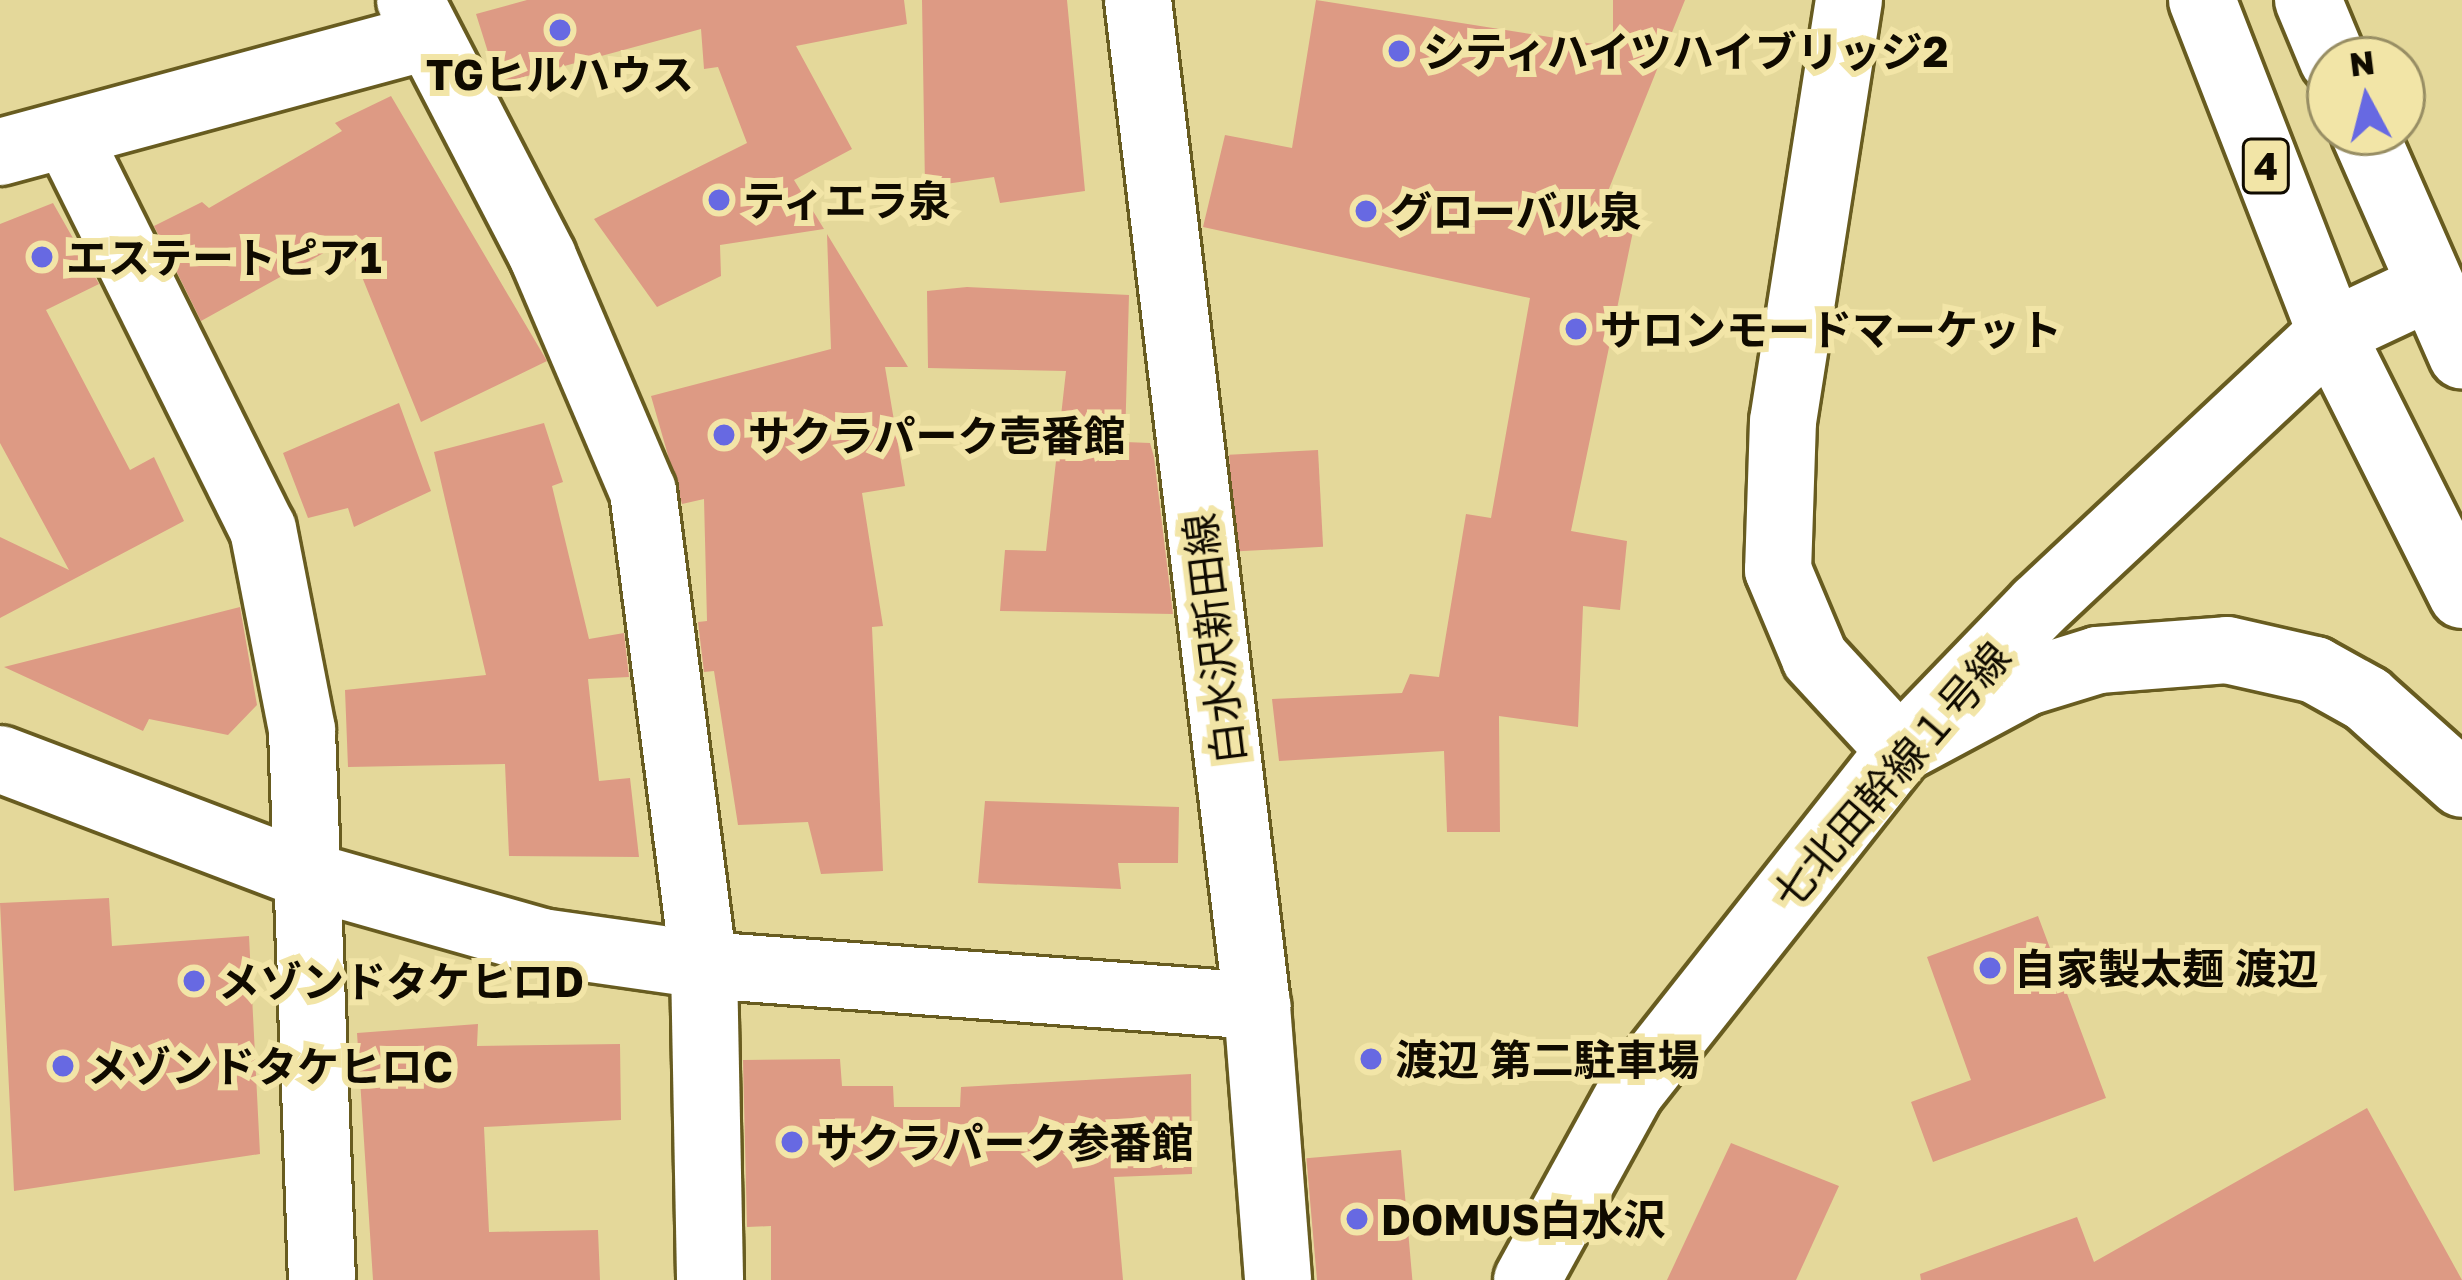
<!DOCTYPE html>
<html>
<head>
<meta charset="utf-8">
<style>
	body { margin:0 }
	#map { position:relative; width:2462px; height:1280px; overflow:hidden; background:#e4d89a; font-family:"Golos Text","Noto Sans JP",sans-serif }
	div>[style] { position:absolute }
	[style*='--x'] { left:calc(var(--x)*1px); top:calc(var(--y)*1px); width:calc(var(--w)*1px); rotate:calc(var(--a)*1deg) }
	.building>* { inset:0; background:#dd9a84; transform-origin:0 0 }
	.roads { filter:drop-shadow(3px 0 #685c20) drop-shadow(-3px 0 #685c20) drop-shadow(0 3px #685c20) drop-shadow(0 -3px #685c20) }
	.minor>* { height:66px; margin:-33px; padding:0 33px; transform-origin:33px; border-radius:33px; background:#fff }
	.highway>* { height:66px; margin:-33px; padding:0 33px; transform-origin:33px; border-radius:33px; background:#fff }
	.dots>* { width:33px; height:33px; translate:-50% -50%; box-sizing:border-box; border:6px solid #f2e5a7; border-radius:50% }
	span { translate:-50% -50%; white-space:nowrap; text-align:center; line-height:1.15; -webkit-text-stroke:12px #f2e5a7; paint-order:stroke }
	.shield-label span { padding:3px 9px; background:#f2e5a7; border:3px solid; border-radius:9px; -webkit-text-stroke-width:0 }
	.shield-label { font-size:39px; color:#100b00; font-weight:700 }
	.poi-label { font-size:42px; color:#100b00; font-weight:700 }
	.left { translate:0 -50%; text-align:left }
	.street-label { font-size:42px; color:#100b00 }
	.north { position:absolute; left:2306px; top:36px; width:120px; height:120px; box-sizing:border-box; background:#f2e5a7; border:3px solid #988e64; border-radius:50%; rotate:353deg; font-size:33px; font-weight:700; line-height:48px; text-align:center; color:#100b00 }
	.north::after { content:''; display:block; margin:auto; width:42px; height:54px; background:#6769e2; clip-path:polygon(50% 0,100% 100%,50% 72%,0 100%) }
</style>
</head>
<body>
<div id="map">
	<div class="building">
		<div style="clip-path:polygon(527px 0,904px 0,907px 24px,796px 46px,852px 149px,794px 180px,824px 229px,720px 245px,721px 276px,657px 307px,594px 219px,747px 143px,718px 67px,704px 69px,701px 29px,498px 84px,476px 14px)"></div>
		<div style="clip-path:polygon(922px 0,1067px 0,1085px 191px,1000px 203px,994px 177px,925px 187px)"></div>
		<div style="clip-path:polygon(1316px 0,1613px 47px,1613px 0,1685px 0,1602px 206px,1637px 212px,1571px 531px,1627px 541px,1620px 610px,1583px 606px,1578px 727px,1499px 716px,1500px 832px,1447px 832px,1444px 751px,1279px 761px,1272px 699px,1402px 693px,1410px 674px,1439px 677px,1466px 514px,1491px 518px,1530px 298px,1203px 227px,1225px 135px,1292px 148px)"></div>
		<div style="clip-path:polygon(391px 96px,547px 361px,421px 422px,347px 240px,201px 321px,154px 226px,202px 202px,209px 208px,342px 131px,335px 123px)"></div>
		<div style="clip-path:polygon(53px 203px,99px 284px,46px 310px,130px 470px,154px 457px,184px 521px,0 618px,0 537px,69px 570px,0 443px,0 224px)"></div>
		<div style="clip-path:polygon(827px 234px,908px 367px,885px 367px,905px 486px,862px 493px,883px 626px,872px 627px,883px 871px,821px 874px,808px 822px,738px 825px,714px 671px,704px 672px,698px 622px,707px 621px,704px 499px,682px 504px,651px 396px,831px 349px)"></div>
		<div style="clip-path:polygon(967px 287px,1129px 295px,1125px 442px,1150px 443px,1154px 457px,1173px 614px,1000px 611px,1005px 550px,1046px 551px,1066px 371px,928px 368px,927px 291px)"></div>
		<div style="clip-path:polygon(399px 403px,431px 491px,354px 527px,348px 508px,308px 518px,283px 453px)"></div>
		<div style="clip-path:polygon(544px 423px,563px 482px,552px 486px,589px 639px,624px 633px,629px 677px,588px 679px,599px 781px,630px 778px,639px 857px,509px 856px,505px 764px,348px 767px,345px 690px,486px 675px,434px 452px)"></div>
		<div style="left:1318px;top:450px;width:97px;height:89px;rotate:87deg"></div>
		<div style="clip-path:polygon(240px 607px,257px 705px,228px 735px,149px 719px,143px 731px,4px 667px)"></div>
		<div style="clip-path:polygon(985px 801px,1179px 807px,1178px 863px,1118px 863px,1121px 889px,978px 883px)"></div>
		<div style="clip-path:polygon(109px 898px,112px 946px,249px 936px,260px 1154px,14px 1191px,0 903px)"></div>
		<div style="clip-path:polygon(2038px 916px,2106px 1098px,1933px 1162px,1911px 1102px,1971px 1080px,1927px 957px)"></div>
		<div style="clip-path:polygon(478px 1024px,477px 1046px,620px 1044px,621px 1120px,484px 1127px,489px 1232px,598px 1230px,600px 1280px,373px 1280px,357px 1033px)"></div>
		<div style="clip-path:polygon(840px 1059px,842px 1086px,893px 1086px,894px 1107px,960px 1107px,961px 1087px,1191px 1074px,1192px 1174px,1114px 1177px,1123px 1280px,771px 1280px,771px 1226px,747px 1227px,743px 1060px)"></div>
		<div style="clip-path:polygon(2367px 1108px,2462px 1280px,1921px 1280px,1920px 1274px,2077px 1217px,2094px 1262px)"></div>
		<div style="clip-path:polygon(1731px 1143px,1839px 1186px,1796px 1280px,1667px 1280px)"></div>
		<div style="left:1401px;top:1150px;width:131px;height:95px;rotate:85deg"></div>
	</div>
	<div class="roads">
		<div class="minor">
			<div style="--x:410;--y:0;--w:289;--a:62.6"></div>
			<div style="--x:543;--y:257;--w:254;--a:66.9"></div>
			<div style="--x:643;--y:491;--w:478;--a:82.7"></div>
			<div style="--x:704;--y:965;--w:315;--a:88.9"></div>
			<div style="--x:1138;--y:0;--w:1013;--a:83.25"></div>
			<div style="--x:1257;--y:1006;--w:275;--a:85.6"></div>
			<div style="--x:1849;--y:0;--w:426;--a:98.9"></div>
			<div style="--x:1783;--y:421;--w:149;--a:91.9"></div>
			<div style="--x:1778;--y:570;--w:95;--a:67.2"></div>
			<div style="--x:1815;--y:658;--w:125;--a:47.3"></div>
			<div style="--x:67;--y:135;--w:440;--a:63.6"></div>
			<div style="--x:263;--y:529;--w:205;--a:79"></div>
			<div style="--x:302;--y:730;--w:550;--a:87.92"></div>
			<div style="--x:0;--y:152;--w:442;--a:-15.1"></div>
			<div style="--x:0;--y:759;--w:323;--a:20.8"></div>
			<div style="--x:302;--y:874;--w:249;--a:15.8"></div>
			<div style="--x:542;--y:942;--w:164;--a:8.1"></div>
			<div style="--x:704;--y:965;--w:555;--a:4.24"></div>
			<div style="--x:1527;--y:1280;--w:216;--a:-61.2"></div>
			<div style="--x:1631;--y:1091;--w:434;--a:-51.7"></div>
			<div style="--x:1900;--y:750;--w:200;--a:-46"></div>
			<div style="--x:2039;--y:606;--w:400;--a:-43.1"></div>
			<div style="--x:2331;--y:333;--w:108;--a:-25.1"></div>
		</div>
		<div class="highway">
			<div style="--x:2202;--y:0;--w:357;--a:68.8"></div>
			<div style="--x:2331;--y:333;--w:293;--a:63.4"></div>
			<div style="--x:2308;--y:0;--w:65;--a:67.4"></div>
			<div style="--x:2364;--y:132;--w:244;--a:66.3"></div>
			<div style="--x:1900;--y:750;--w:144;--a:-28.2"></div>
			<div style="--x:2027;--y:682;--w:74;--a:-17.2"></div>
			<div style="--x:2098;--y:660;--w:129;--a:-4.4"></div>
			<div style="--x:2227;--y:650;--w:90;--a:12.8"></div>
			<div style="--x:2315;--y:670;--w:60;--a:29.1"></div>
			<div style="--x:2367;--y:699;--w:127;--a:41.8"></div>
		</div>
	</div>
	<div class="dots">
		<div style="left:560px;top:30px;background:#6769e2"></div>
		<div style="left:1399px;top:51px;background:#6769e2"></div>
		<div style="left:719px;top:200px;background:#6769e2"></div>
		<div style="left:1366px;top:211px;background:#6769e2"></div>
		<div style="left:42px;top:257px;background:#6769e2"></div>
		<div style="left:1576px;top:329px;background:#6769e2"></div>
		<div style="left:724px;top:435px;background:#6769e2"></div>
		<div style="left:1990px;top:968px;background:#6769e2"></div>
		<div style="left:194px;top:981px;background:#6769e2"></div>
		<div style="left:1371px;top:1059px;background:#6769e2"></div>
		<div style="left:63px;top:1066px;background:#6769e2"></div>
		<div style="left:792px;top:1142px;background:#6769e2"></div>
		<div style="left:1357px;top:1219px;background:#6769e2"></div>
	</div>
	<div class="shield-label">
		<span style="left:2266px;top:166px">4</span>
	</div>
	<div class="poi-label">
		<span class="left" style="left:1423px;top:51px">シティハイツハイブリッジ2</span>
		<span style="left:560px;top:74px">TGヒルハウス</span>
		<span class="left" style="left:743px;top:200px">ティエラ泉</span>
		<span class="left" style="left:1390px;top:211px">グローバル泉</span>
		<span class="left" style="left:66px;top:257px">エステートピア1</span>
		<span class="left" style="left:1600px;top:329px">サロンモードマーケット</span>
		<span class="left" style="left:748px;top:435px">サクラパーク壱番館</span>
		<span class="left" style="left:2014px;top:968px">自家製太麺 渡辺</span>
		<span class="left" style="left:218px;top:981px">メゾンドタケヒロD</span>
		<span class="left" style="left:1395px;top:1059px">渡辺 第二駐車場</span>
		<span class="left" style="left:87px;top:1066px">メゾンドタケヒロC</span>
		<span class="left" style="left:816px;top:1142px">サクラパーク参番館</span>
		<span class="left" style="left:1381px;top:1219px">DOMUS白水沢</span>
	</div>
	<div class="street-label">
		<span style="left:1214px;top:639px;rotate:-97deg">白水沢新田線</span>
		<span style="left:1891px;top:775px;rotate:-49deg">七北田幹線１号線</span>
	</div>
	<div class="north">N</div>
</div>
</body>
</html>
